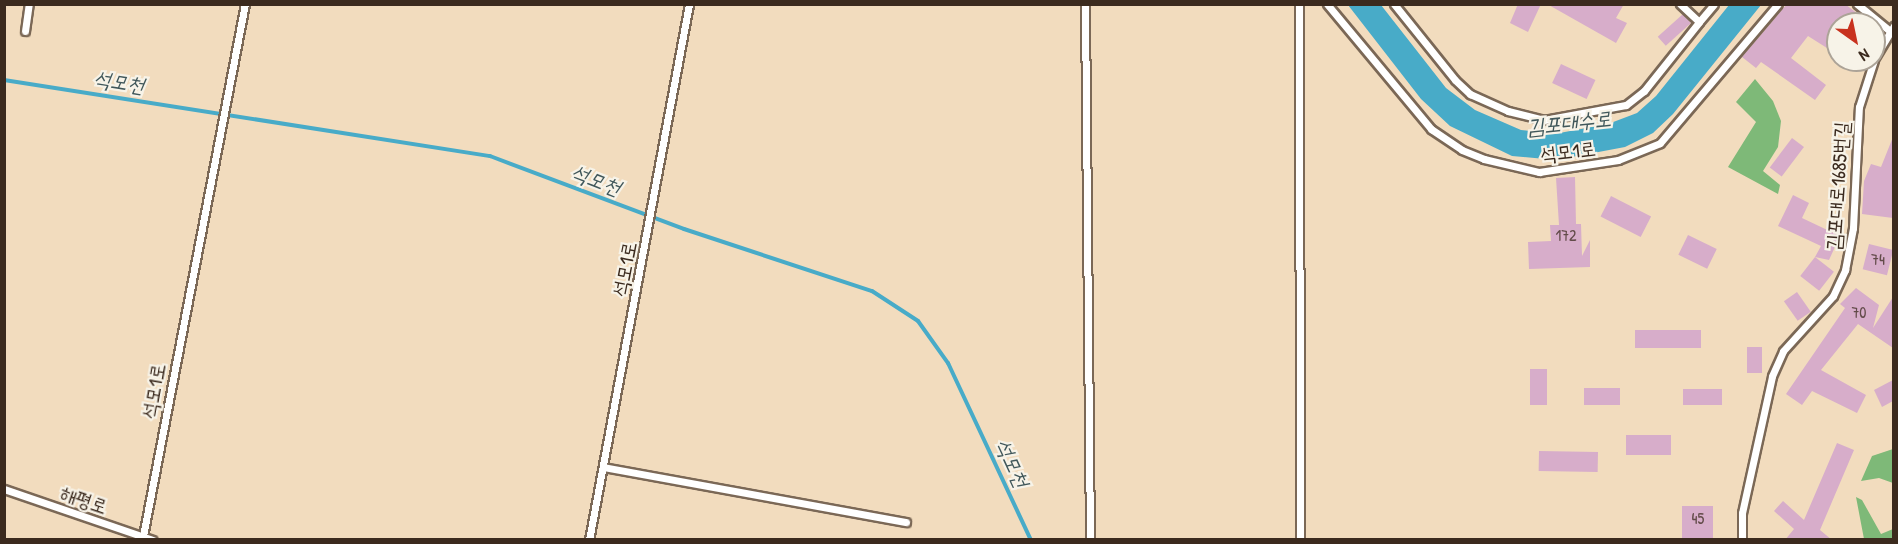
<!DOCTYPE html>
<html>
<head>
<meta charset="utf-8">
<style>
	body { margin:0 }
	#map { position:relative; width:1898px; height:544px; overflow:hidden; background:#f2dcbe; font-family:"Patrick Hand","Poor Story",sans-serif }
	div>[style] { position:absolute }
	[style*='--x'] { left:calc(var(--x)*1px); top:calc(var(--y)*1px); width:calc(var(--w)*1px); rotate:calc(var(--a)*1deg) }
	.forest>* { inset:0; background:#7eb978 }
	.water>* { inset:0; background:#48abc8 }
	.stream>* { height:4px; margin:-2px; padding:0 2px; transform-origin:2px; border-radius:2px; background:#48abc8 }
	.building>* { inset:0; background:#d7adca; transform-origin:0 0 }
	.roads { filter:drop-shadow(2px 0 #7b6856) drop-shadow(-2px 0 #7b6856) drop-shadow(0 2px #7b6856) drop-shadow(0 -2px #7b6856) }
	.lane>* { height:7px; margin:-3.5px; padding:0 3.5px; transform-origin:3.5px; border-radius:3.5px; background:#fff }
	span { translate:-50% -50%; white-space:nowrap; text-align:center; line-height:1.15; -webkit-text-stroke:4.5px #f7f3e8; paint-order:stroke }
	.number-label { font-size:16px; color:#624b49 }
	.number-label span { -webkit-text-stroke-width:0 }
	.street-label { font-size:20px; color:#3b2a1e }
	.water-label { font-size:21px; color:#40575a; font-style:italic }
	.frame { position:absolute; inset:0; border:6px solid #3b2a1e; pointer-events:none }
	.north { position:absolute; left:1826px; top:12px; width:60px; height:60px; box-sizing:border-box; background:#f7f3e8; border:2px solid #aca397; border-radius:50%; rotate:147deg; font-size:16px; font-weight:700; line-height:24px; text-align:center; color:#3b2a1e }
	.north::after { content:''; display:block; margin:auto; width:21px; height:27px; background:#c8321e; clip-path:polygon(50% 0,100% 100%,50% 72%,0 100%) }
</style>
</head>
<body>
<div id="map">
	<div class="forest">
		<div style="clip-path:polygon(1755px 79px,1773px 101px,1781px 121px,1778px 147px,1763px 171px,1780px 185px,1778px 194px,1728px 167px,1756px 122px,1736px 102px)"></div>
		<div style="clip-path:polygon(1893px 449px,1893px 483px,1879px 478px,1861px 481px,1872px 456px)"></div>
		<div style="clip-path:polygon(1856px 497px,1862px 500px,1881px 534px,1893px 529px,1893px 539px,1864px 539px)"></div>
	</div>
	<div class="water">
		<div style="clip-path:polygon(1348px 5px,1381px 5px,1446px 88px,1475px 110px,1521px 130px,1554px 134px,1608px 124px,1637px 113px,1656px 96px,1729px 5px,1761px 5px,1673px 114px,1653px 133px,1625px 147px,1556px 160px,1512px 156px,1450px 126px,1421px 99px)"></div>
	</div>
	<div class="stream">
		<div style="--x:4;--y:80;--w:492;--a:8.9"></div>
		<div style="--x:490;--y:156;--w:207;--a:20.6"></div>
		<div style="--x:684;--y:229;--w:198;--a:18.3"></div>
		<div style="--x:872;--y:291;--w:55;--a:33.1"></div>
		<div style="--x:918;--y:321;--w:52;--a:54.5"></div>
		<div style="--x:948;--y:363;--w:195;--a:64.9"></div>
	</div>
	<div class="building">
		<div style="clip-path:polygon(1518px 4px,1541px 4px,1528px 32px,1510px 23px)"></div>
		<div style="clip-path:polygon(1547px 4px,1624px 4px,1616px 18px,1627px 23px,1616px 43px)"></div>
		<div style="clip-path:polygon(1787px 4px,1845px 4px,1871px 24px,1838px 24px,1838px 55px,1808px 36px,1791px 58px,1826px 85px,1815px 100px,1761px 62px,1756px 68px,1742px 57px)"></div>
		<div style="left:1683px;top:14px;width:12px;height:34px;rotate:48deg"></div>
		<div style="left:1561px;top:64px;width:38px;height:21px;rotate:25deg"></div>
		<div style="clip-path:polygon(1893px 137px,1893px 218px,1862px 214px,1864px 181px,1871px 164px,1881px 167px)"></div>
		<div style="left:1792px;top:138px;width:15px;height:37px;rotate:37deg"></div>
		<div style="clip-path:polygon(1575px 177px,1576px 224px,1581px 224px,1582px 256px,1590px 240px,1590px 267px,1529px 269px,1528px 242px,1551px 241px,1550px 225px,1559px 225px,1556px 178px)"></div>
		<div style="clip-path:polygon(1793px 195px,1809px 203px,1802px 218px,1840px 236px,1829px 260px,1815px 257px,1821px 246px,1778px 226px)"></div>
		<div style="left:1611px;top:196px;width:45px;height:23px;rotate:27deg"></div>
		<div style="left:1688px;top:235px;width:32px;height:22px;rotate:26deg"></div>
		<div style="left:1869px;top:244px;width:25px;height:26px;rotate:14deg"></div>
		<div style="left:1815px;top:257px;width:24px;height:24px;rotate:38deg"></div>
		<div style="clip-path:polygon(1856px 288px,1879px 305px,1873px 328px,1893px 297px,1893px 348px,1858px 324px,1821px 370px,1866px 395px,1857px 413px,1812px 391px,1802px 405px,1786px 394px,1845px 308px,1840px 304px)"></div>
		<div style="left:1797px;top:292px;width:24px;height:16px;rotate:55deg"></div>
		<div style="left:1635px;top:330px;width:66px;height:18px"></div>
		<div style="left:1747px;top:347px;width:15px;height:26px"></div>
		<div style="left:1530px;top:369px;width:17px;height:36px"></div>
		<div style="clip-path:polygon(1893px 380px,1893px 401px,1882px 407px,1874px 390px)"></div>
		<div style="left:1584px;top:388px;width:36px;height:17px"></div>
		<div style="left:1683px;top:389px;width:39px;height:16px"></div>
		<div style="left:1671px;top:435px;width:20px;height:45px;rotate:90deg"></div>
		<div style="clip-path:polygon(1837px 443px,1854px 450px,1820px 530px,1832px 540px,1785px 540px,1794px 529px,1774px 511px,1783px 501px,1804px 520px)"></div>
		<div style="left:1539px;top:451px;width:59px;height:20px;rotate:1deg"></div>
		<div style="left:1713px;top:506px;width:34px;height:31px;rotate:90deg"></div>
	</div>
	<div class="roads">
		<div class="lane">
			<div style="--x:1085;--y:4;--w:536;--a:89.47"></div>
			<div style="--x:1299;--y:4;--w:536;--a:89.89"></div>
			<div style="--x:1327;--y:4;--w:163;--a:50.2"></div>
			<div style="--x:1431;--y:129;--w:37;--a:34"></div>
			<div style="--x:1462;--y:150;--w:24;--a:22"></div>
			<div style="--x:1484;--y:159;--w:57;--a:13.3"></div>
			<div style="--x:1539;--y:172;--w:80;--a:-8.6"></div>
			<div style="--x:1618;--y:160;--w:45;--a:-22"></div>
			<div style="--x:1660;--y:143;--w:182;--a:-49.7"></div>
			<div style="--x:1394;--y:4;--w:97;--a:51.2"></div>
			<div style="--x:1455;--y:80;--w:21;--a:43"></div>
			<div style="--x:1470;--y:94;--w:42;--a:24.1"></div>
			<div style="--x:1508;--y:111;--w:37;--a:14"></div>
			<div style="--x:1544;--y:120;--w:83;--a:-10.4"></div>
			<div style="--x:1626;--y:105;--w:23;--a:-38"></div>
			<div style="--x:1644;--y:91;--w:88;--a:-51.4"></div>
			<div style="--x:1680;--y:4;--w:26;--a:43"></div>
			<div style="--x:1699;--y:22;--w:23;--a:-50"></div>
			<div style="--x:1857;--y:4;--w:43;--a:39.3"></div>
			<div style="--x:25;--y:31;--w:27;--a:-82"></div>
			<div style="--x:1874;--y:59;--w:39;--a:-59"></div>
			<div style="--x:603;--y:467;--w:308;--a:10.3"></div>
			<div style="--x:4;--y:489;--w:157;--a:18.9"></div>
			<div style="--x:143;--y:536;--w:542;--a:-79.15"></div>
			<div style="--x:589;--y:540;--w:545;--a:-79.43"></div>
			<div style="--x:1742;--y:540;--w:27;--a:-90"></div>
			<div style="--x:1742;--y:513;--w:140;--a:-77.6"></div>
			<div style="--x:1772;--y:376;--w:27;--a:-66"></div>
			<div style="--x:1783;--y:351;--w:74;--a:-47.7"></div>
			<div style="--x:1833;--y:296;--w:29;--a:-65"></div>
			<div style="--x:1845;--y:270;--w:43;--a:-79.2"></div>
			<div style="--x:1853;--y:228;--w:121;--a:-87.2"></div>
			<div style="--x:1859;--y:107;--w:49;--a:-72.3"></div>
		</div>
	</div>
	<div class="number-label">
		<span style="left:1566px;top:235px">172</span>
		<span style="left:1878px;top:259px">74</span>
		<span style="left:1859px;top:312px">70</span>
		<span style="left:1698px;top:518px">45</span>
	</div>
	<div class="street-label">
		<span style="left:1568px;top:151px;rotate:-7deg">석모1로</span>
		<span style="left:1837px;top:186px;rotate:-86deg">김포대로1685번길</span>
		<span style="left:624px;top:269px;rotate:-79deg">석모1로</span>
		<span style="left:153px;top:391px;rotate:-80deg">석모1로</span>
		<span style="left:84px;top:499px;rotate:19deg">해평로</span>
	</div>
	<div class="water-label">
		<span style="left:119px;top:82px;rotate:9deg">석모천</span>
		<span style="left:1569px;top:123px;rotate:-6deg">김포대수로</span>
		<span style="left:596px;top:180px;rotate:21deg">석모천</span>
		<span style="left:1012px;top:463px;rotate:65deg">석모천</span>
	</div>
	<div class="frame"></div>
	<div class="north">N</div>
</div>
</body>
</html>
